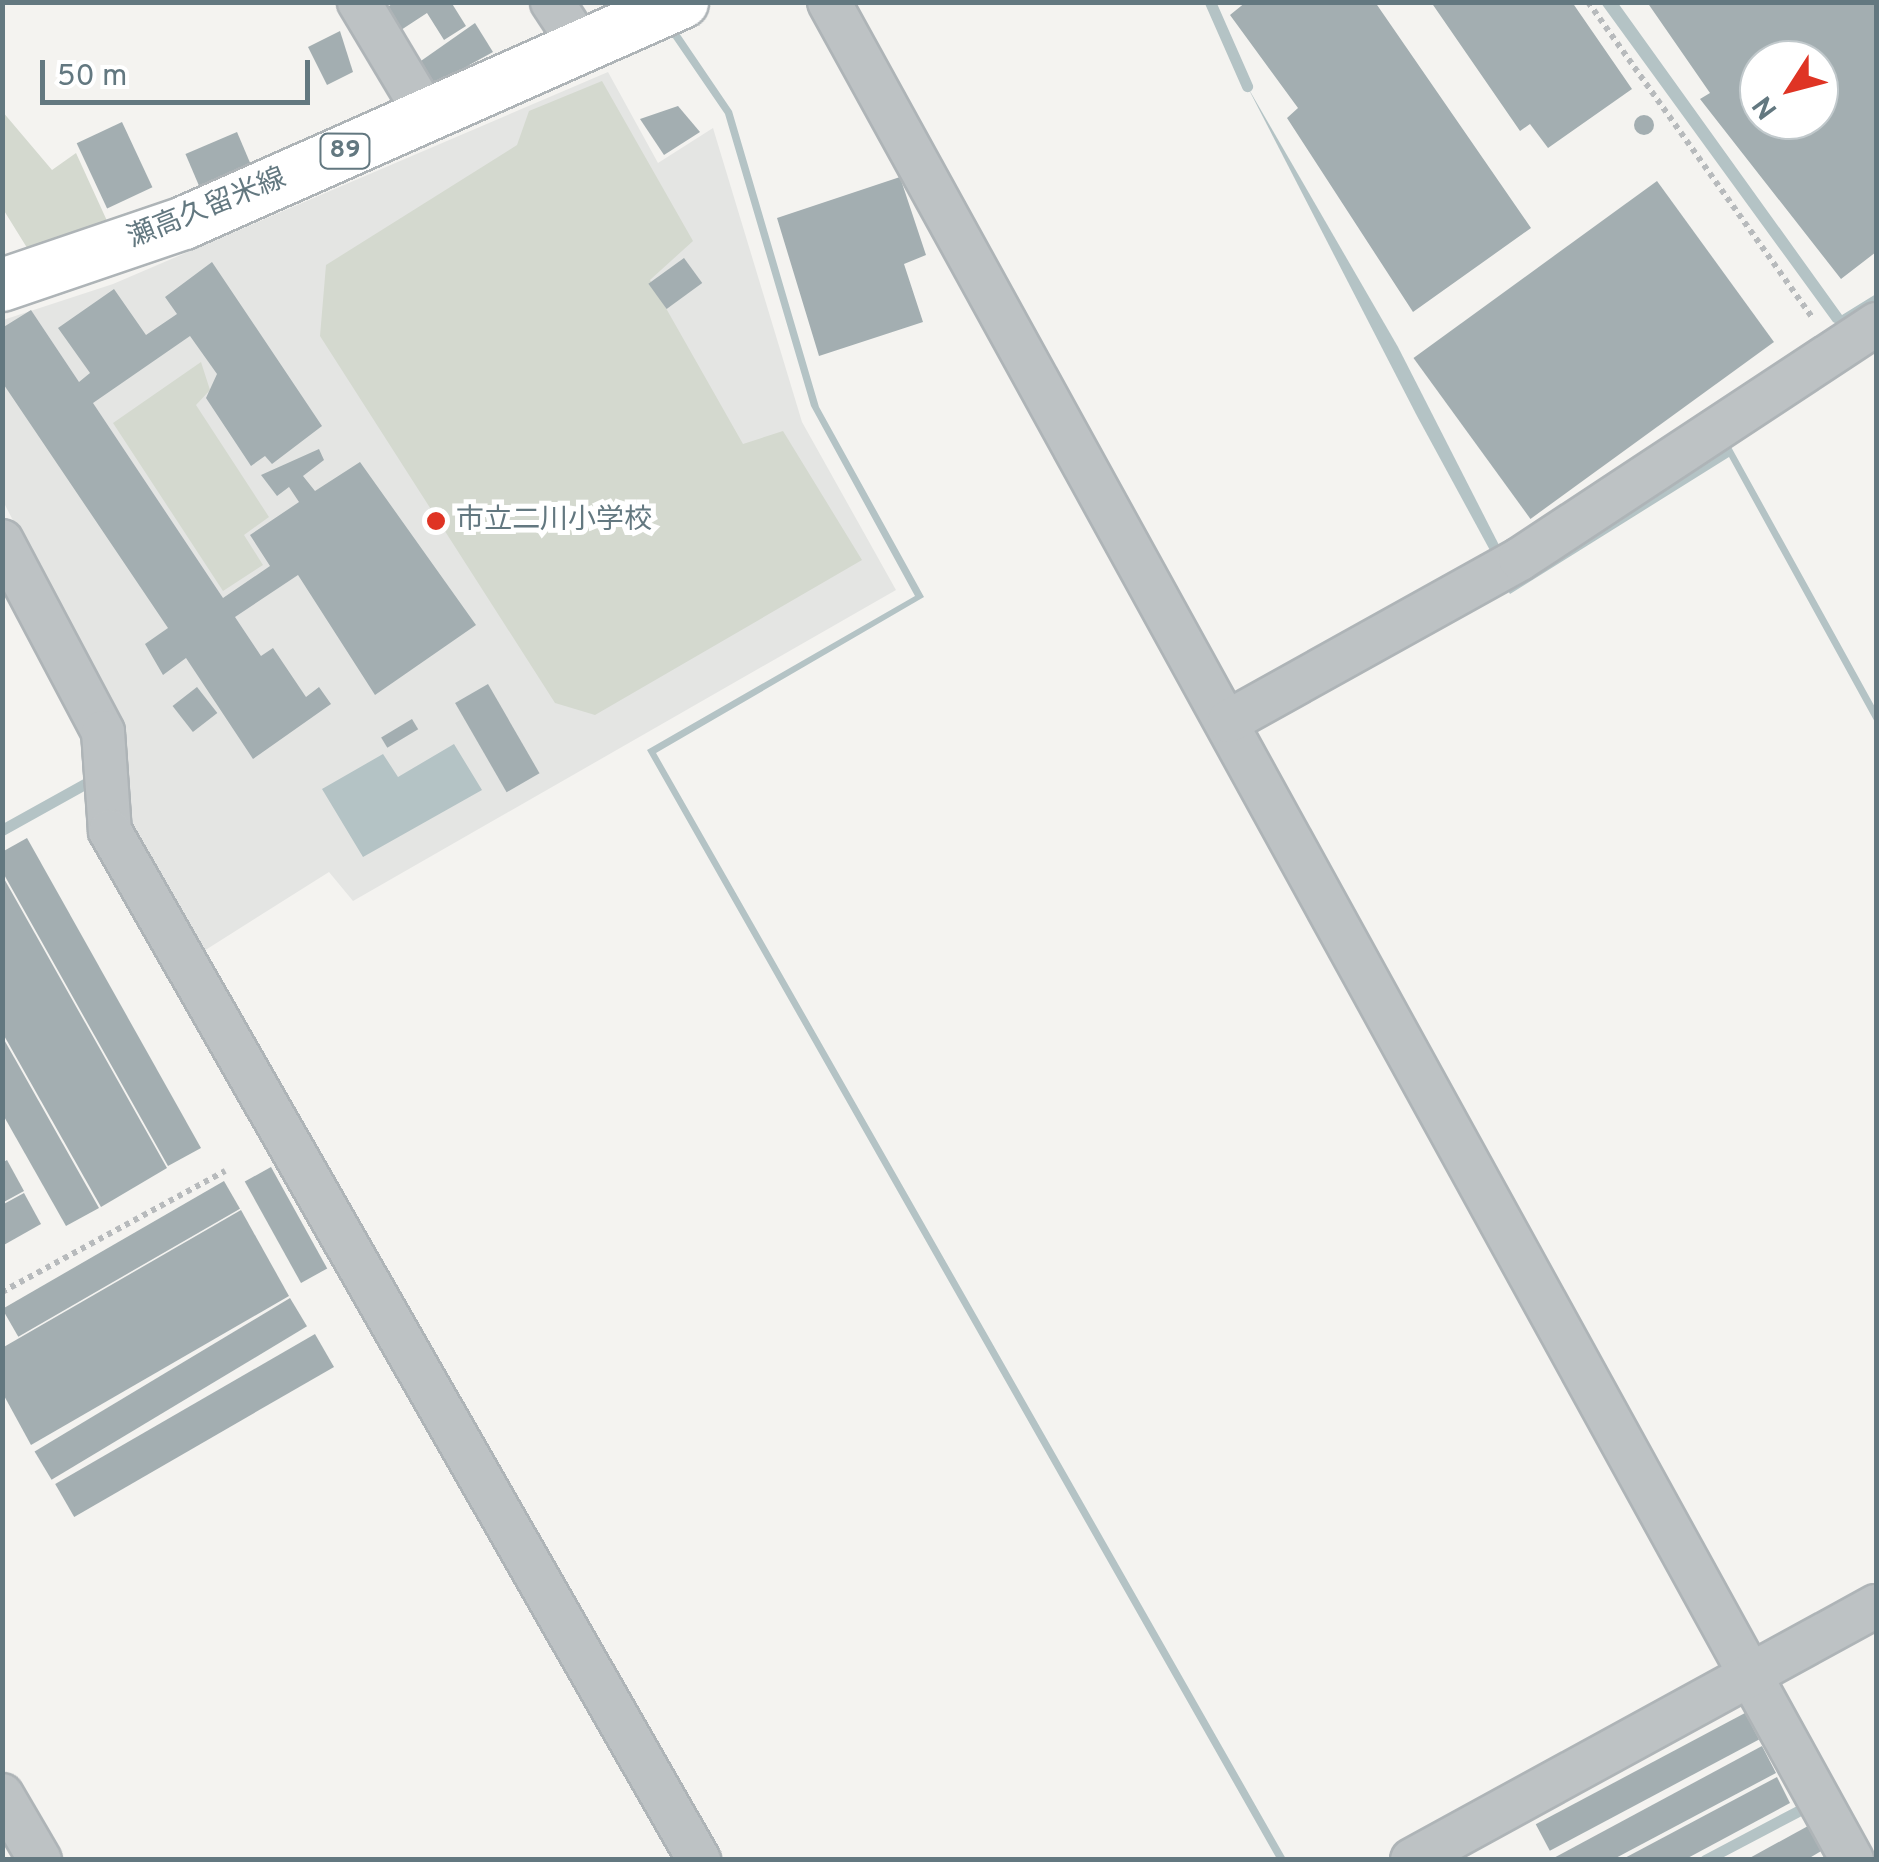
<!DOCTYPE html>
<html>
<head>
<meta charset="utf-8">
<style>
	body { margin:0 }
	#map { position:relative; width:1879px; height:1862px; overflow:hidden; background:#f4f3f0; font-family:Overpass,"Noto Sans JP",sans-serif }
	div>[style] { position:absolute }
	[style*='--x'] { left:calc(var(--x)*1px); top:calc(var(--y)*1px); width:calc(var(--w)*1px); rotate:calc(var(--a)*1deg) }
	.built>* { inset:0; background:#e4e5e3 }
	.green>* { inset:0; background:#d4d9cf }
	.water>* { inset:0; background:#b4c3c5 }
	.stream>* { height:11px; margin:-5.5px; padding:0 5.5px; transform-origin:5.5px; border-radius:5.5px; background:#b4c3c5 }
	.building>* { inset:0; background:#a3aeb1; transform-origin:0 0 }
	.round { border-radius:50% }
	.path>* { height:6px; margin-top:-3px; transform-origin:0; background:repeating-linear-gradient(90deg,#b7babc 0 5px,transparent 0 10px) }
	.roads { filter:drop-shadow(2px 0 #aeb4b7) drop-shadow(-2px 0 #aeb4b7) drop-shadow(0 2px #aeb4b7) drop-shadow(0 -2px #aeb4b7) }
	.minor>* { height:42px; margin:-21px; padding:0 21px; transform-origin:21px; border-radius:21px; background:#bdc2c4 }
	.major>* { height:52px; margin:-26px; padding:0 26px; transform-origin:26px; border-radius:26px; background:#fff }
	.dots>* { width:28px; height:28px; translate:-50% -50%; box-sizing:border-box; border:5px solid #fff; border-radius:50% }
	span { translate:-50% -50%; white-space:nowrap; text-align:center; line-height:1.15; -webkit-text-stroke:10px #fff; paint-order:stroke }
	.shield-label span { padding:2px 8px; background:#fff; border:2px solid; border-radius:8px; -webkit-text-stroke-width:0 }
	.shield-label { font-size:25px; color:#637880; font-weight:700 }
	.street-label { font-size:28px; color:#637880 }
	.poi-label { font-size:28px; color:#637880 }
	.left { translate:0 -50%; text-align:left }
	.frame { position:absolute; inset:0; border:5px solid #637880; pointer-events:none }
	.north { position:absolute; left:1739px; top:40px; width:100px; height:100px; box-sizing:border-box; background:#fff; border:2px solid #c1c9cc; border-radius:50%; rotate:234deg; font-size:28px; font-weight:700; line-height:40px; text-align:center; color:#637880 }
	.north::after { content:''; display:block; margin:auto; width:35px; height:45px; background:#df3424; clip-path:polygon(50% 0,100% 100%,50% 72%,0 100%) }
	.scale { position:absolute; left:40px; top:60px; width:270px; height:45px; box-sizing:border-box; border:5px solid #637880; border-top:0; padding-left:12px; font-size:30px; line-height:35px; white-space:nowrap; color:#637880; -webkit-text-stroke:8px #fff; paint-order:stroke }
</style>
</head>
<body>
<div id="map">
	<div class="built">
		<div style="clip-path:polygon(608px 72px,658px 163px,713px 128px,802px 422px,896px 590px,353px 901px,329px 872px,196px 956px,128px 840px,125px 739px,3px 501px,3px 320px,113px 284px)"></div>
	</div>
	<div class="green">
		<div style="clip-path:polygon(602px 81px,693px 241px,650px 280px,743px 444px,783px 431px,862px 560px,595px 715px,555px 703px,320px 336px,326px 265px,517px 145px,529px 111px)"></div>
		<div style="clip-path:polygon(2px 111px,52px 170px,76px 153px,108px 223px,29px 251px,3px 209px)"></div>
		<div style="clip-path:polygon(201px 362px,210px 390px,196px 405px,269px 517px,244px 535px,263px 565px,223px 591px,113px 423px)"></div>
	</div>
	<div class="water">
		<div style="clip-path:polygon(658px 2px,732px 111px,819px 407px,924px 597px,656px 753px,1286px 1859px,1277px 1859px,647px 750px,915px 596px,811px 406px,725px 114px,649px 3px)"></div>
		<div style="clip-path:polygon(1601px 3px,1618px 3px,1842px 315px,1876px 294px,1876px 305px,1843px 327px,1833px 322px)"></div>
		<div style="clip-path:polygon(1247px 86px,1398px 347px,1501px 549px,1492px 554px,1417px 416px)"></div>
		<div style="clip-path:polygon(1730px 445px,1876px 709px,1876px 724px,1729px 457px,1510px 594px,1504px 584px)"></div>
		<div style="clip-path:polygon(454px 744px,482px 790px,363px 857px,322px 789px,383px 754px,398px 777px)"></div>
	</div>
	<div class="stream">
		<div style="--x:1210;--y:2;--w:92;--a:66.2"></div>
		<div style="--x:2;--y:830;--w:111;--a:-29.1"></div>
		<div style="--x:1705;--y:1860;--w:105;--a:-27.8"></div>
	</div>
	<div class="building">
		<div style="clip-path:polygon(395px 2px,451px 2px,466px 26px,444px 40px,427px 13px,401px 30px,386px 8px)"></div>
		<div style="clip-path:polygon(1246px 2px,1375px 2px,1531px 228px,1413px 312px,1287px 118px,1298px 108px,1230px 15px)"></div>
		<div style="clip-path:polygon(1431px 2px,1572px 2px,1632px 89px,1548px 148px,1530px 124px,1520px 131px)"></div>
		<div style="clip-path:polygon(evenodd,1647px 2px,1876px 2px,1876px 252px,1841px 279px,1700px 99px,1710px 93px,1647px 2px,1759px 60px,1819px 60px,1819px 120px,1759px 120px,1759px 60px)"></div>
		<div style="clip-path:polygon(475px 23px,493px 52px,433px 85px,418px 63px)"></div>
		<div style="clip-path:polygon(340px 31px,353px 72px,327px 85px,308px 47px)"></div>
		<div style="clip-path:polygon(678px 106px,700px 132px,664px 155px,640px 119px)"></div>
		<div class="round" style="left:1634px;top:115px;width:20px;height:20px"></div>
		<div style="left:122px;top:122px;width:72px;height:50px;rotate:65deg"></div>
		<div style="left:237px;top:132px;width:41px;height:56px;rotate:67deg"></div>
		<div style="clip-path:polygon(900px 177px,926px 255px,904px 264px,923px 322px,819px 356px,777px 218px)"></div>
		<div style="left:1657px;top:181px;width:199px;height:301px;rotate:54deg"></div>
		<div style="left:684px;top:258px;width:31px;height:44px;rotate:54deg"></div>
		<div style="clip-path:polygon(212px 262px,322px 426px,272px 464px,265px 456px,251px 466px,206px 398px,217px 374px,190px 336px,93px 403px,223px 598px,270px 566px,250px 535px,299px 502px,289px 487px,277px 496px,261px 475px,319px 449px,324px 460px,303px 476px,315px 491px,360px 462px,476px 625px,375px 695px,298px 575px,235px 617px,261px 656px,273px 648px,306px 697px,319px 687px,331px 704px,253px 759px,186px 658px,163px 675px,145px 644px,168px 628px,2px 382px,2px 328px,31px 310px,79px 382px,90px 373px,58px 328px,114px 289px,146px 335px,177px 314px,165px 297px)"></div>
		<div style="left:488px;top:684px;width:103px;height:38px;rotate:60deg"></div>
		<div style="left:197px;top:687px;width:33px;height:31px;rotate:52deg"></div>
		<div style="left:412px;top:719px;width:12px;height:36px;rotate:59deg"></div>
		<div style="clip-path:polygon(27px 838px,201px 1148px,168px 1166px,2px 871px,2px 852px)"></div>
		<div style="clip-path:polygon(2px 875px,167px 1168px,101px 1207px,2px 1032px)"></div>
		<div style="clip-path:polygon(2px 1036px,99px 1208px,66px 1226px,2px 1113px)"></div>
		<div style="clip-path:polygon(7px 1160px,24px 1191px,2px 1203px,2px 1163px)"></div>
		<div style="left:271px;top:1167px;width:116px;height:30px;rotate:61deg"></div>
		<div style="left:224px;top:1181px;width:32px;height:256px;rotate:60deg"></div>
		<div style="clip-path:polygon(24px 1193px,41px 1224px,2px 1246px,2px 1205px)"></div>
		<div style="clip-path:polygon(241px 1210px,289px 1296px,31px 1445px,2px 1392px,2px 1348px)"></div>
		<div style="left:290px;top:1298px;width:33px;height:298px;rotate:59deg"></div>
		<div style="left:315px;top:1334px;width:38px;height:300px;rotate:60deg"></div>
		<div style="left:1745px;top:1713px;width:30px;height:237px;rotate:62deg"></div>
		<div style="clip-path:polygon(1762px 1746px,1776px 1773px,1612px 1860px,1550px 1860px)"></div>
		<div style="clip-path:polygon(1777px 1777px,1790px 1803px,1684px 1860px,1621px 1860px)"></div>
		<div style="clip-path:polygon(1808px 1826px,1823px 1850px,1806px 1860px,1746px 1860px)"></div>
	</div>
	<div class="path">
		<div style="--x:1588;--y:2;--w:389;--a:54.6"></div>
		<div style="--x:2;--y:1292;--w:254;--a:-28.5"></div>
	</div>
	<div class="roads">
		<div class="minor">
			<div style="--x:359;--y:2;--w:131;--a:59.1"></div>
			<div style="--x:552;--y:2;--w:53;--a:56.6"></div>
			<div style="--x:829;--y:2;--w:2121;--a:61.16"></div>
			<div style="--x:2;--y:541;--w:216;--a:62.1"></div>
			<div style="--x:103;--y:732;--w:99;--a:86"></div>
			<div style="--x:110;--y:831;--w:1186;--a:60.21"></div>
			<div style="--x:1229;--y:721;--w:333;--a:-29.1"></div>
			<div style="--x:1520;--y:559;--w:427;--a:-33.4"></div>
			<div style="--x:2;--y:1795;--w:75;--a:59.7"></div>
			<div style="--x:1412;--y:1860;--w:529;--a:-28.7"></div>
		</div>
		<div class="major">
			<div style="--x:2;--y:285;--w:192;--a:-18.8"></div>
			<div style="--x:184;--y:223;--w:545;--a:-23.93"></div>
		</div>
	</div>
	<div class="dots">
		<div style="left:436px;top:521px;background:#df3424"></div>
	</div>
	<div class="shield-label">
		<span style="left:345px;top:151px">89</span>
	</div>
	<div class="street-label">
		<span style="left:207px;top:209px;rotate:-22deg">瀬高久留米線</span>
	</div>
	<div class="poi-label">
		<span class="left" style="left:456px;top:521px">市立二川小学校</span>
	</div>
	<div class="frame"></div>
	<div class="north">N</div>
	<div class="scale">50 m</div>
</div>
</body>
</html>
